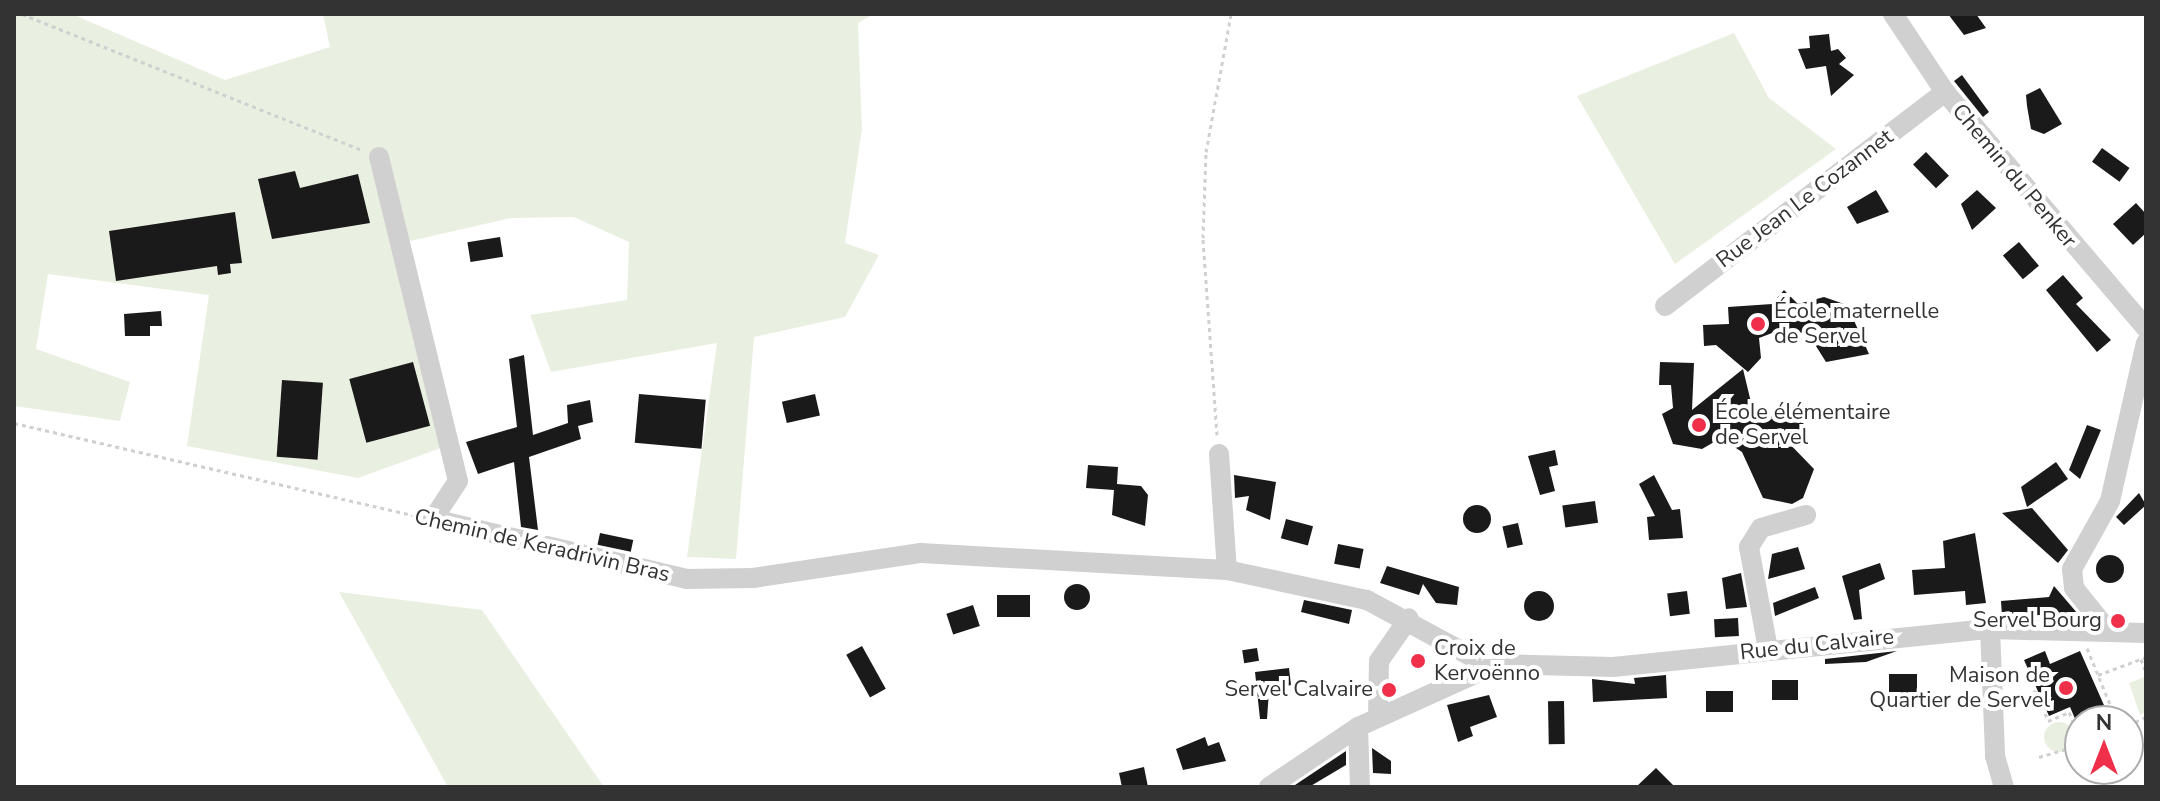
<!DOCTYPE html>
<html>
<head>
<meta charset="utf-8">
<style>
	body { margin:0 }
	#map { position:relative; width:2160px; height:801px; overflow:hidden; background:#fff; font-family:"Nunito Sans",sans-serif }
	div>[style] { position:absolute }
	[style*='--x'] { left:calc(var(--x)*1px); top:calc(var(--y)*1px); width:calc(var(--w)*1px); rotate:calc(var(--a)*1deg) }
	.green>* { inset:0; background:#eaf0e1 }
	.round { border-radius:50% }
	.building>* { inset:0; background:#1a1a1a; transform-origin:0 0 }
	.path>* { height:3px; margin-top:-1.5px; transform-origin:0; background:repeating-linear-gradient(90deg,#d0d0d0 0 4px,transparent 0 8px) }
	.minor>* { height:20px; margin:-10px; padding:0 10px; transform-origin:10px; border-radius:10px; background:#d0d0d0 }
	.dots>* { width:22px; height:22px; translate:-50% -50%; box-sizing:border-box; border:4px solid #fff; border-radius:50% }
	span { translate:-50% -50%; white-space:nowrap; text-align:center; line-height:1.15; -webkit-text-stroke:8px #fff; paint-order:stroke }
	.street-label { font-size:22px; color:#333 }
	.poi-label { font-size:22px; color:#333 }
	.left { translate:0 -50%; text-align:left }
	.right { translate:-100% -50%; text-align:right }
	.frame { position:absolute; inset:0; border:16px solid #333; pointer-events:none }
	.north { position:absolute; left:2064px; top:705px; width:80px; height:80px; box-sizing:border-box; background:#fff; border:2px solid #adadad; border-radius:50%; rotate:0deg; font-size:22px; font-weight:700; line-height:32px; text-align:center; color:#333 }
	.north::after { content:''; display:block; margin:auto; width:28px; height:36px; background:#f02f4b; clip-path:polygon(50% 0,100% 100%,50% 72%,0 100%) }
</style>
</head>
<body>
<div id="map">
	<div class="green">
		<div style="clip-path:polygon(14px 14px,72px 14px,225px 80px,330px 47px,323px 14px,874px 14px,858px 23px,862px 129px,845px 243px,879px 255px,845px 317px,754px 337px,736px 559px,687px 557px,717px 343px,551px 372px,530px 315px,627px 300px,629px 242px,574px 217px,511px 218px,406px 242px,452px 444px,358px 478px,187px 446px,209px 295px,48px 274px,36px 349px,130px 382px,120px 421px,14px 406px)"></div>
		<div style="clip-path:polygon(1734px 33px,1769px 98px,1836px 149px,1675px 264px,1577px 96px)"></div>
		<div style="clip-path:polygon(339px 592px,482px 610px,604px 787px,448px 787px)"></div>
		<div style="clip-path:polygon(2144px 677px,2146px 712px,2140px 715px,2129px 683px)"></div>
		<div class="round" style="left:2044px;top:722px;width:30px;height:30px"></div>
	</div>
	<div class="building">
		<div style="clip-path:polygon(1948px 14px,1976px 14px,1986px 28px,1964px 35px)"></div>
		<div style="clip-path:polygon(1829px 34px,1831px 51px,1838px 49px,1846px 58px,1839px 64px,1854px 75px,1831px 96px,1826px 66px,1806px 69px,1798px 49px,1810px 48px,1809px 36px)"></div>
		<div style="clip-path:polygon(1962px 75px,1989px 112px,1983px 117px,1954px 81px)"></div>
		<div style="clip-path:polygon(2040px 88px,2062px 124px,2044px 134px,2031px 129px,2027px 106px,2026px 95px)"></div>
		<div style="left:2102px;top:148px;width:34px;height:17px;rotate:36deg"></div>
		<div style="left:1926px;top:152px;width:33px;height:18px;rotate:46deg"></div>
		<div style="clip-path:polygon(295px 171px,300px 188px,358px 174px,370px 223px,272px 239px,258px 179px)"></div>
		<div style="clip-path:polygon(1876px 190px,1889px 212px,1857px 224px,1847px 207px)"></div>
		<div style="clip-path:polygon(1977px 190px,1996px 208px,1972px 230px,1961px 204px)"></div>
		<div style="clip-path:polygon(2136px 203px,2146px 214px,2146px 233px,2133px 245px,2113px 224px)"></div>
		<div style="clip-path:polygon(235px 212px,242px 263px,230px 264px,231px 273px,218px 275px,217px 266px,116px 281px,109px 231px)"></div>
		<div style="left:500px;top:237px;width:20px;height:33px;rotate:81deg"></div>
		<div style="left:2019px;top:242px;width:31px;height:21px;rotate:50deg"></div>
		<div style="clip-path:polygon(2063px 275px,2083px 298px,2076px 304px,2111px 340px,2097px 352px,2046px 290px)"></div>
		<div style="clip-path:polygon(1784px 290px,1798px 304px,1824px 297px,1847px 305px,1869px 354px,1826px 362px,1809px 335px,1785px 328px,1759px 338px,1761px 358px,1748px 372px,1716px 345px,1704px 346px,1703px 325px,1729px 324px,1728px 307px,1772px 304px)"></div>
		<div style="clip-path:polygon(161px 311px,162px 326px,150px 326px,150px 336px,125px 336px,124px 314px)"></div>
		<div style="clip-path:polygon(524px 355px,533px 435px,568px 423px,567px 405px,590px 400px,593px 422px,578px 426px,581px 439px,529px 457px,538px 530px,521px 527px,514px 462px,478px 474px,466px 442px,517px 427px,509px 359px)"></div>
		<div style="left:413px;top:362px;width:66px;height:66px;rotate:75deg"></div>
		<div style="clip-path:polygon(1660px 362px,1694px 363px,1692px 410px,1743px 369px,1755px 419px,1773px 410px,1804px 416px,1803px 428px,1783px 437px,1814px 469px,1803px 498px,1792px 504px,1763px 498px,1742px 452px,1721px 438px,1702px 449px,1673px 444px,1662px 414px,1673px 408px,1671px 385px,1659px 385px)"></div>
		<div style="left:282px;top:380px;width:41px;height:77px;rotate:4deg"></div>
		<div style="left:639px;top:394px;width:67px;height:49px;rotate:5deg"></div>
		<div style="left:815px;top:394px;width:22px;height:34px;rotate:77deg"></div>
		<div style="clip-path:polygon(2087px 425px,2101px 430px,2080px 479px,2069px 470px)"></div>
		<div style="clip-path:polygon(1555px 450px,1558px 465px,1549px 467px,1555px 491px,1540px 495px,1528px 456px)"></div>
		<div style="clip-path:polygon(2056px 462px,2068px 479px,2027px 507px,2021px 487px)"></div>
		<div style="clip-path:polygon(1088px 465px,1118px 467px,1117px 484px,1141px 486px,1148px 495px,1145px 526px,1112px 515px,1114px 490px,1086px 488px)"></div>
		<div style="clip-path:polygon(1234px 475px,1276px 482px,1270px 520px,1246px 510px,1249px 496px,1235px 498px)"></div>
		<div style="clip-path:polygon(1654px 475px,1672px 510px,1680px 509px,1683px 538px,1649px 540px,1647px 517px,1655px 516px,1639px 484px)"></div>
		<div style="clip-path:polygon(2139px 493px,2146px 505px,2124px 525px,2116px 517px)"></div>
		<div style="left:1595px;top:501px;width:22px;height:33px;rotate:82deg"></div>
		<div class="round" style="left:1463px;top:505px;width:28px;height:28px"></div>
		<div style="clip-path:polygon(2032px 508px,2068px 550px,2058px 563px,2002px 513px)"></div>
		<div style="left:1286px;top:519px;width:28px;height:20px;rotate:15deg"></div>
		<div style="left:1518px;top:523px;width:22px;height:16px;rotate:77deg"></div>
		<div style="left:600px;top:533px;width:34px;height:12px;rotate:12deg"></div>
		<div style="clip-path:polygon(1975px 533px,1986px 603px,1966px 605px,1965px 591px,1914px 595px,1912px 570px,1945px 568px,1943px 541px)"></div>
		<div style="left:1338px;top:544px;width:26px;height:20px;rotate:11deg"></div>
		<div style="clip-path:polygon(1798px 547px,1805px 569px,1768px 579px,1772px 554px)"></div>
		<div class="round" style="left:2096px;top:555px;width:28px;height:28px"></div>
		<div style="clip-path:polygon(1880px 563px,1885px 579px,1859px 590px,1862px 619px,1854px 620px,1842px 576px)"></div>
		<div style="clip-path:polygon(1387px 566px,1459px 587px,1457px 605px,1436px 603px,1423px 584px,1419px 595px,1380px 583px)"></div>
		<div style="clip-path:polygon(1741px 573px,1747px 607px,1726px 609px,1722px 578px)"></div>
		<div class="round" style="left:1064px;top:584px;width:26px;height:26px"></div>
		<div style="clip-path:polygon(2054px 586px,2078px 614px,2002px 616px,2001px 601px,2049px 597px)"></div>
		<div style="clip-path:polygon(1815px 587px,1819px 598px,1775px 616px,1773px 603px)"></div>
		<div style="left:1687px;top:591px;width:23px;height:20px;rotate:83deg"></div>
		<div class="round" style="left:1524px;top:591px;width:30px;height:30px"></div>
		<div style="left:997px;top:595px;width:33px;height:22px"></div>
		<div style="clip-path:polygon(1304px 600px,1352px 610px,1349px 624px,1301px 612px)"></div>
		<div style="left:973px;top:605px;width:22px;height:28px;rotate:72deg"></div>
		<div style="left:1738px;top:618px;width:18px;height:24px;rotate:87deg"></div>
		<div style="left:862px;top:646px;width:49px;height:18px;rotate:61deg"></div>
		<div style="left:1257px;top:648px;width:13px;height:15px;rotate:81deg"></div>
		<div style="clip-path:polygon(1897px 651px,1866px 662px,1825px 664px,1825px 659px)"></div>
		<div style="clip-path:polygon(2045px 651px,2050px 664px,2080px 651px,2111px 721px,2076px 721px,2070px 707px,2049px 716px,2024px 660px)"></div>
		<div style="clip-path:polygon(1289px 668px,1291px 685px,1269px 691px,1267px 719px,1260px 719px,1255px 672px)"></div>
		<div style="left:1889px;top:674px;width:28px;height:19px"></div>
		<div style="clip-path:polygon(1666px 675px,1667px 698px,1593px 702px,1592px 679px,1635px 684px,1634px 678px)"></div>
		<div style="left:1772px;top:680px;width:26px;height:20px"></div>
		<div style="left:1706px;top:691px;width:27px;height:21px"></div>
		<div style="clip-path:polygon(1489px 695px,1497px 717px,1470px 727px,1473px 736px,1458px 742px,1447px 705px)"></div>
		<div style="left:1564px;top:701px;width:43px;height:16px;rotate:89deg"></div>
		<div style="clip-path:polygon(1205px 737px,1208px 746px,1219px 742px,1226px 761px,1183px 770px,1176px 749px)"></div>
		<div style="clip-path:polygon(1372px 748px,1391px 761px,1391px 774px,1373px 773px)"></div>
		<div style="clip-path:polygon(1346px 751px,1346px 765px,1309px 787px,1292px 787px)"></div>
		<div style="clip-path:polygon(1144px 767px,1148px 787px,1122px 787px,1119px 773px)"></div>
		<div style="clip-path:polygon(1656px 768px,1675px 787px,1636px 787px)"></div>
	</div>
	<div class="path">
		<div style="--x:22;--y:14;--w:368;--a:21.8"></div>
		<div style="--x:14;--y:423;--w:410;--a:13"></div>
		<div style="--x:1217;--y:435;--w:197;--a:-94.1"></div>
		<div style="--x:1203;--y:238;--w:86;--a:-88"></div>
		<div style="--x:1206;--y:152;--w:140;--a:-79.7"></div>
		<div style="--x:2087;--y:648;--w:79;--a:67.7"></div>
		<div style="--x:2141;--y:659;--w:14;--a:69"></div>
		<div style="--x:2098;--y:675;--w:51;--a:-20.6"></div>
		<div style="--x:2011;--y:701;--w:27;--a:-22"></div>
		<div style="--x:2036;--y:691;--w:32;--a:68"></div>
		<div style="--x:2048;--y:721;--w:23;--a:-23"></div>
		<div style="--x:2069;--y:712;--w:27;--a:66"></div>
		<div style="--x:2128;--y:725;--w:20;--a:-24"></div>
		<div style="--x:2128;--y:748;--w:23;--a:70"></div>
		<div style="--x:2039;--y:757;--w:43;--a:-16.3"></div>
	</div>
	<div class="minor">
		<div style="--x:1893;--y:14;--w:94;--a:56.3"></div>
		<div style="--x:1945;--y:92;--w:310;--a:49.6"></div>
		<div style="--x:379;--y:157;--w:333;--a:76.3"></div>
		<div style="--x:458;--y:481;--w:45;--a:123.3"></div>
		<div style="--x:433;--y:519;--w:260;--a:13.3"></div>
		<div style="--x:686;--y:579;--w:67;--a:-0.9"></div>
		<div style="--x:753;--y:578;--w:170;--a:-8.5"></div>
		<div style="--x:921;--y:553;--w:306;--a:3.2"></div>
		<div style="--x:1227;--y:570;--w:143;--a:12.1"></div>
		<div style="--x:1367;--y:600;--w:139;--a:28.4"></div>
		<div style="--x:1665;--y:306;--w:352;--a:-37.4"></div>
		<div style="--x:1219;--y:454;--w:116;--a:86.1"></div>
		<div style="--x:2106;--y:628;--w:51;--a:-128.7"></div>
		<div style="--x:2074;--y:588;--w:19;--a:-96"></div>
		<div style="--x:2072;--y:569;--w:78;--a:-60.8"></div>
		<div style="--x:2110;--y:501;--w:162;--a:-77.2"></div>
		<div style="--x:1990;--y:629;--w:127;--a:87.7"></div>
		<div style="--x:1995;--y:756;--w:32;--a:74"></div>
		<div style="--x:1768;--y:649;--w:104;--a:-100.6"></div>
		<div style="--x:1749;--y:547;--w:22;--a:-58"></div>
		<div style="--x:1761;--y:528;--w:47;--a:-16.1"></div>
		<div style="--x:1378;--y:717;--w:56;--a:-89"></div>
		<div style="--x:1379;--y:661;--w:52;--a:-55.1"></div>
		<div style="--x:1358;--y:727;--w:60;--a:88.1"></div>
		<div style="--x:1269;--y:787;--w:107;--a:-34"></div>
		<div style="--x:1358;--y:727;--w:153;--a:-24.4"></div>
		<div style="--x:1497;--y:664;--w:116;--a:1.5"></div>
		<div style="--x:1613;--y:667;--w:379;--a:-5.8"></div>
		<div style="--x:1990;--y:629;--w:156;--a:1.5"></div>
	</div>
	<div class="dots">
		<div style="left:1758px;top:324px;background:#f02f4b"></div>
		<div style="left:1699px;top:425px;background:#f02f4b"></div>
		<div style="left:2118px;top:621px;background:#f02f4b"></div>
		<div style="left:1418px;top:661px;background:#f02f4b"></div>
		<div style="left:2066px;top:688px;background:#f02f4b"></div>
		<div style="left:1389px;top:690px;background:#f02f4b"></div>
	</div>
	<div class="street-label">
		<span style="left:2014px;top:176px;rotate:50deg">Chemin du Penker</span>
		<span style="left:1805px;top:199px;rotate:-37deg">Rue Jean Le Cozannet</span>
		<span style="left:542px;top:546px;rotate:13deg">Chemin de Keradrivin Bras</span>
		<span style="left:1817px;top:645px;rotate:-6deg">Rue du Calvaire</span>
	</div>
	<div class="poi-label">
		<span class="left" style="left:1774px;top:324px">École maternelle<br>de Servel</span>
		<span class="left" style="left:1715px;top:425px">École élémentaire<br>de Servel</span>
		<span class="right" style="left:2102px;top:621px">Servel Bourg</span>
		<span class="left" style="left:1434px;top:661px">Croix de<br>Kervoënno</span>
		<span class="right" style="left:2050px;top:688px">Maison de<br>Quartier de Servel</span>
		<span class="right" style="left:1373px;top:690px">Servel Calvaire</span>
	</div>
	<div class="frame"></div>
	<div class="north">N</div>
</div>
</body>
</html>
